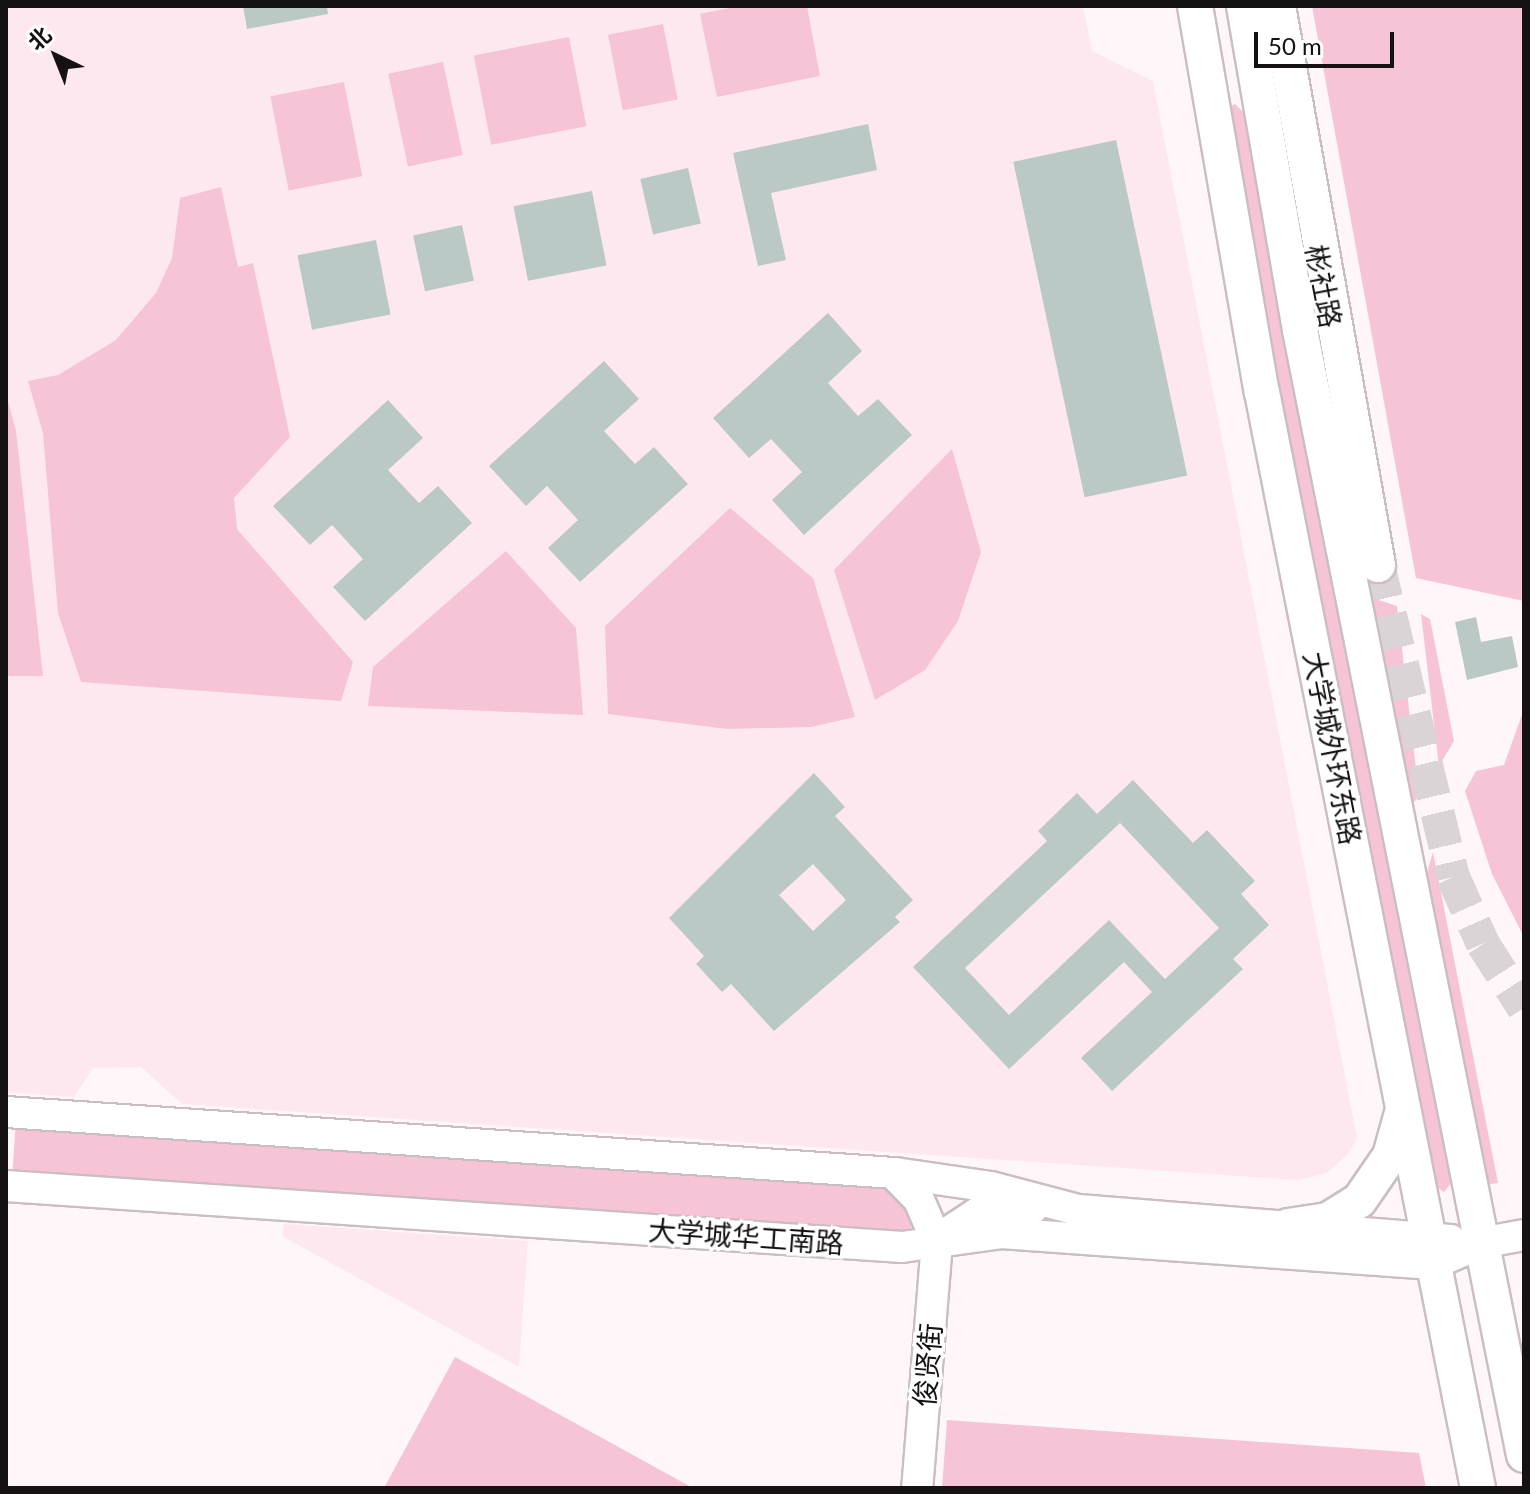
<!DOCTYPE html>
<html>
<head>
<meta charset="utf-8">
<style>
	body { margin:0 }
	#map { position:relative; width:1530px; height:1494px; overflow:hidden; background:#fef6f9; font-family:Lato,"Noto Sans SC",sans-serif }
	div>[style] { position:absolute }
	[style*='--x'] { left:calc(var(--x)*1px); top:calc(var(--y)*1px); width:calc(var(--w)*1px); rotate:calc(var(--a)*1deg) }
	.built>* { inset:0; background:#fee8f0 }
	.green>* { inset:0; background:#f6c3d7; transform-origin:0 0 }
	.building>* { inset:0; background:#bbc9c6; transform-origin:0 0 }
	.primary-tunnel>* { height:34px; margin-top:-17px; transform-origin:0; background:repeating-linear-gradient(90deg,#dbd4d7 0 34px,transparent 0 51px) }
	.roads { filter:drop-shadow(2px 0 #cbbec3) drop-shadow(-2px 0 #cbbec3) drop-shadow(0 2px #cbbec3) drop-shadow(0 -2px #cbbec3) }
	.secondary>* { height:30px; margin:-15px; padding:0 15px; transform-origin:15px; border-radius:15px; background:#fff }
	.primary>* { height:34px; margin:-17px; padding:0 17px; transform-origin:17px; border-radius:17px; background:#fff }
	span { translate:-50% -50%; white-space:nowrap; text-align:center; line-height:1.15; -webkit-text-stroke:7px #fff; paint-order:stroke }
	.street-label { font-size:28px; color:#161214 }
	.frame { position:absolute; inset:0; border:8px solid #161214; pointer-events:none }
	.north { position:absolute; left:16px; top:16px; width:80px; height:80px; -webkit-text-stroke:6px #fff; paint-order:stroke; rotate:317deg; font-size:22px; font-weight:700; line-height:32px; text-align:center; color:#161214 }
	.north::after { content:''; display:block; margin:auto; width:28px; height:36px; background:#161214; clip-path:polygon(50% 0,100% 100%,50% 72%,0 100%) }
	.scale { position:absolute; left:1254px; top:32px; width:140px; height:36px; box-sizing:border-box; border:4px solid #161214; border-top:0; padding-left:10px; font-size:24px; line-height:28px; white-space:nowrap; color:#161214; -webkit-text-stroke:6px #fff; paint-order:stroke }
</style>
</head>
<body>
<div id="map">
	<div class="built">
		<div style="clip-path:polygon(6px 6px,1083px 6px,1092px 51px,1153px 81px,1357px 1138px,1348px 1154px,1327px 1173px,1298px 1180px,182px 1104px,141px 1067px,93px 1068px,74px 1097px,6px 1092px)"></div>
		<div style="clip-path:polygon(284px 1224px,528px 1241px,519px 1367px,282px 1236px)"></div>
	</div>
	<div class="green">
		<div style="clip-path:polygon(739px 6px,807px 6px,820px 76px,717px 97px,700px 14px)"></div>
		<div style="clip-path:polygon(1312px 6px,1524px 6px,1524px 601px,1416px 578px)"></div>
		<div style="left:663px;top:24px;width:77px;height:56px;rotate:79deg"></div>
		<div style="left:569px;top:37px;width:91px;height:97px;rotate:79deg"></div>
		<div style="left:443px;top:62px;width:95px;height:56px;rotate:78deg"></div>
		<div style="left:344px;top:82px;width:96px;height:75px;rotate:79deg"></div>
		<div style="clip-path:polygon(1235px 104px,1243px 112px,1452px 1182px,1444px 1192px,1434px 1185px,1244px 213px,1228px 107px)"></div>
		<div style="clip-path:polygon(221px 187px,238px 267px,253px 263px,290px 437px,234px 498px,237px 529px,353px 662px,341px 701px,81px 682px,58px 613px,43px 433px,28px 381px,58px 375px,116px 340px,156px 293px,172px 258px,180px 198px)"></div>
		<div style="clip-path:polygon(6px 394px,16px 431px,43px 676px,6px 676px)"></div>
		<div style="clip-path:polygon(952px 449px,981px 552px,958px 621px,925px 670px,875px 700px,834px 570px)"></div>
		<div style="clip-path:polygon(730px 508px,813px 578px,855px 717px,811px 727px,727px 729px,608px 714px,605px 626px)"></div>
		<div style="clip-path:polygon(506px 551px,576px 628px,583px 715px,368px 706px,373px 667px)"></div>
		<div style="clip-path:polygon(1375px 599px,1397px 606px,1419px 795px,1413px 804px,1370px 604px)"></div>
		<div style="clip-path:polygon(1421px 614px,1430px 619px,1454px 741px,1439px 766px)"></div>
		<div style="clip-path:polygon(1524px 709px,1524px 937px,1492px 874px,1465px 791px,1476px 771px,1504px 765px)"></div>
		<div style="clip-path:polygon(1433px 852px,1498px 1183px,1483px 1185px,1426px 876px)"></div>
		<div style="clip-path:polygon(16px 1120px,872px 1181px,900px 1192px,915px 1223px,906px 1233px,12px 1179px)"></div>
		<div style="clip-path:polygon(455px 1357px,693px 1488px,384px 1488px)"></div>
		<div style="clip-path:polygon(947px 1420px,1419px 1453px,1426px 1488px,942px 1488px)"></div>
	</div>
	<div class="building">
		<div style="clip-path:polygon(243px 6px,327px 6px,328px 14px,247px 29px)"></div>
		<div style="clip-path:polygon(868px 124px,877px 170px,771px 193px,786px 260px,758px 266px,733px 153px)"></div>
		<div style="left:1116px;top:140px;width:343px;height:105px;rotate:78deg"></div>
		<div style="left:688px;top:168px;width:57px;height:49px;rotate:77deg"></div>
		<div style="left:592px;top:191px;width:76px;height:80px;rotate:79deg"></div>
		<div style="left:462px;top:225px;width:57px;height:50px;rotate:78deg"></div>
		<div style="left:376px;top:240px;width:76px;height:80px;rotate:79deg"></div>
		<div style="clip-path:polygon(828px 313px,862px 351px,828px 383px,858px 416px,878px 399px,912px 435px,804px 535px,772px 500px,802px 472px,771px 439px,749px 458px,713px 418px)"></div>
		<div style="clip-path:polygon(604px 361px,639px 399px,604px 431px,635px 464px,654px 447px,688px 484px,580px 582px,548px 548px,578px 520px,547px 486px,526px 506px,489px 466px)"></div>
		<div style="clip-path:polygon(388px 400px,423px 438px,388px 470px,419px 503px,438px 486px,472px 523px,365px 621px,333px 587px,363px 559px,332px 525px,310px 545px,273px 506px)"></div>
		<div style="clip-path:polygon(1476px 617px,1481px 642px,1512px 636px,1518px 667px,1467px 680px,1455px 622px)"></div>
		<div style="clip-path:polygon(evenodd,814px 773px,845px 807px,835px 816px,913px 900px,895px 917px,900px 922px,774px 1031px,731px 984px,722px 992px,696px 964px,704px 956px,669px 918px,814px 773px,813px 864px,846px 900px,813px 931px,779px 895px,813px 864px)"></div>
		<div style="clip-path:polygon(evenodd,1133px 780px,1193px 843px,1207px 830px,1255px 881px,1241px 894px,1269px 925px,1233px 959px,1243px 969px,1112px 1091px,1081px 1058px,1152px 992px,1124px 962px,1009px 1069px,913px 967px,1047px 841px,1038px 831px,1077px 793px,1097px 814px,1133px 780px,1120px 823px,1219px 928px,1165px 979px,1109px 920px,1009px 1015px,965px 968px,1120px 823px)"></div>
	</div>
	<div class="primary-tunnel">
		<div style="--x:1378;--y:565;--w:321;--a:76.5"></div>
		<div style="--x:1453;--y:877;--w:73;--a:65.9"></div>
		<div style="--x:1483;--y:944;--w:76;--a:57.4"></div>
	</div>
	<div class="roads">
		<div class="secondary">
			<div style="--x:6;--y:1112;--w:891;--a:3.93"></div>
			<div style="--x:895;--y:1173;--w:97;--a:8.3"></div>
			<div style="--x:991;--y:1187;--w:90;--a:14.8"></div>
			<div style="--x:1078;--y:1210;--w:374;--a:4.6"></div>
			<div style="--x:893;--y:1173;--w:37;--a:46"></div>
			<div style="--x:919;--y:1200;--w:46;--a:66.8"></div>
			<div style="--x:937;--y:1242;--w:247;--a:94.6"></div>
			<div style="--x:6;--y:1186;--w:898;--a:3.89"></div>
			<div style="--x:902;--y:1247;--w:100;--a:-8"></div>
			<div style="--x:1001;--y:1233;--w:433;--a:4.1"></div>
			<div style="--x:1433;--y:1264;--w:52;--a:-23.6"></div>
			<div style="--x:1481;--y:1243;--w:44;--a:-10.5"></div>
			<div style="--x:941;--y:1237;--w:45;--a:-33.3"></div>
			<div style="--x:979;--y:1212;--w:53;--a:-3.2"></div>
		</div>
		<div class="primary">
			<div style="--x:1195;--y:6;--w:392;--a:80.2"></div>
			<div style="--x:1262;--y:392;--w:1117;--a:78.85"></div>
			<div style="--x:1244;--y:6;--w:329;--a:80.2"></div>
			<div style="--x:1300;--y:330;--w:1147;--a:78.74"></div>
			<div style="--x:1278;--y:6;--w:568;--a:79.86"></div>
			<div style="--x:1288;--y:1226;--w:40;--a:-8.5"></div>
			<div style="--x:1328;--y:1220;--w:36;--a:-32"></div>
			<div style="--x:1359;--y:1201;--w:55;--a:-55.4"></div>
			<div style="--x:1390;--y:1156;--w:45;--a:-74.4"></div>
		</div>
	</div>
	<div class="street-label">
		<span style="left:1324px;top:286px;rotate:79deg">彬社路</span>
		<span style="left:1333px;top:748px;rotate:79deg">大学城外环东路</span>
		<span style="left:746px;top:1236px;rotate:4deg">大学城华工南路</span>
		<span style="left:927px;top:1365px;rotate:-85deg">俊贤街</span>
	</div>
	<div class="frame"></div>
	<div class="north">北</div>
	<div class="scale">50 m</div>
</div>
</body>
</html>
